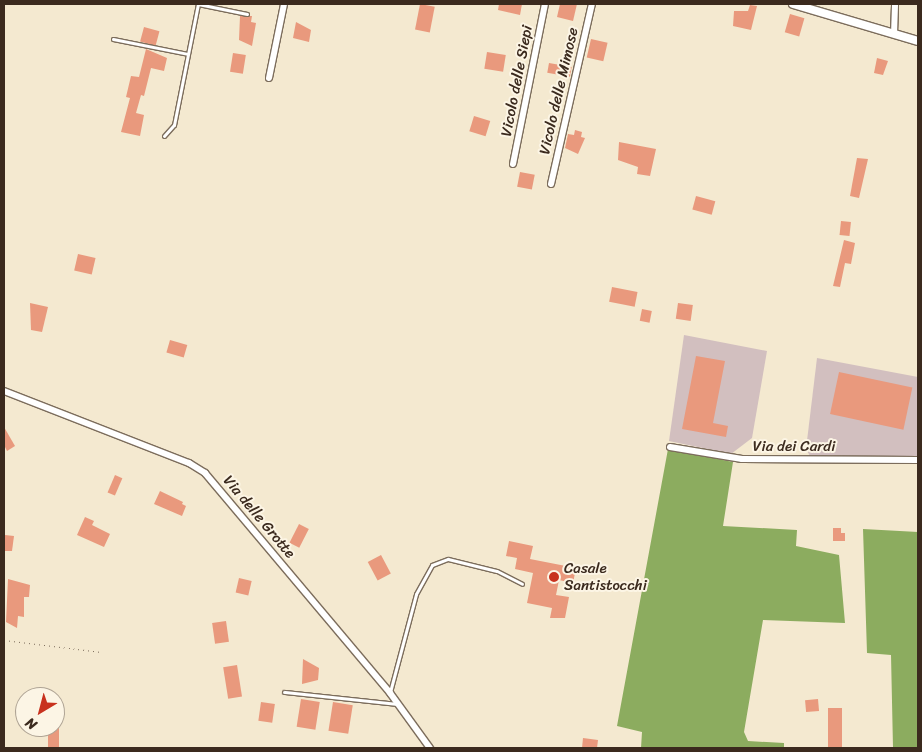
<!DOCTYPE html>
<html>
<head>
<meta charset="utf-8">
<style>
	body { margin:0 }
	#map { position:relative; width:922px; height:752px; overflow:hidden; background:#f4e9d0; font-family:Sriracha,sans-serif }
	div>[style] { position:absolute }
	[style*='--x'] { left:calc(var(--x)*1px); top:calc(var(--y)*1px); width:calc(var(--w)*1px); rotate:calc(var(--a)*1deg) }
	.industrial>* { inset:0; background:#d2bfbf }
	.forest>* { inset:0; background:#8cac5f }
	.building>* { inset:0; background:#e9997d; transform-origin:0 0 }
	.path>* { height:1px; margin-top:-0.5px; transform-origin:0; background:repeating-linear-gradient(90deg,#7c6d5c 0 1px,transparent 0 5px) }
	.roads { filter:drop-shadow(1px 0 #7c6d5c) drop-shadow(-1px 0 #7c6d5c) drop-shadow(0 1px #7c6d5c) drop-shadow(0 -1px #7c6d5c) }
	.service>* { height:3px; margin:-1.5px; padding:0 1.5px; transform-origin:1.5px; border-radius:1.5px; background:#fff }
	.minor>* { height:6px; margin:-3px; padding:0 3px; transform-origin:3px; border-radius:3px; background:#fff }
	.tertiary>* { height:8px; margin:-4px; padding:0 4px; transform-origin:4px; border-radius:4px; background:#fff }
	.dots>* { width:14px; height:14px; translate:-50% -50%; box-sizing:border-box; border:2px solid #fcf5e5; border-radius:50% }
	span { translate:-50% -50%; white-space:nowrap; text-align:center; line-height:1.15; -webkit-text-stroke:4px #fcf5e5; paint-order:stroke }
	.street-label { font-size:15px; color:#3b2a1e }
	.poi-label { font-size:15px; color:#3b2a1e }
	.left { translate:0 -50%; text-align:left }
	.frame { position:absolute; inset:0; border:5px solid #3b2a1e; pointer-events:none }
	.north { position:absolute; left:15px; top:687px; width:50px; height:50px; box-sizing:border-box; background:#fcf5e5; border:1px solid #afa495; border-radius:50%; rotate:217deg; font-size:14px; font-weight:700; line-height:20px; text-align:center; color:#3b2a1e }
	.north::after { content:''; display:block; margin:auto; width:18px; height:22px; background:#c8321e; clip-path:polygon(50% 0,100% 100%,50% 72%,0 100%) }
</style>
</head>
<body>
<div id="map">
	<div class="industrial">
		<div style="clip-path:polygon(684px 335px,767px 351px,752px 438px,731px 454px,669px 441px)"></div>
		<div style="clip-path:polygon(817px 358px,918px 377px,918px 459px,810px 456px,806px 449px)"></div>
	</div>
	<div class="forest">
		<div style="clip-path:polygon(668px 449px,733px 462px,723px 526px,797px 530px,796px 546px,839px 555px,845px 623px,763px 620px,744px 732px,748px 741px,784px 743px,784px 748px,641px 748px,642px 732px,617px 726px)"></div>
		<div style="clip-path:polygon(863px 529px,918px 532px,918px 748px,893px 748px,891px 655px,867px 653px)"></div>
	</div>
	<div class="building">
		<div style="left:420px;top:4px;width:15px;height:26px;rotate:11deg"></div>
		<div style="clip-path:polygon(499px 4px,522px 4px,520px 15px,498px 10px)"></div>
		<div style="clip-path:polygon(560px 4px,577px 4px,573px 21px,557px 17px)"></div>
		<div style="clip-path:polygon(750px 5px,757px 6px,751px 30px,733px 26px,734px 11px,748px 11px)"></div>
		<div style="left:790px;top:14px;width:15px;height:19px;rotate:16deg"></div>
		<div style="clip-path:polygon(240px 16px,252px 16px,251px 22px,256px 23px,252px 46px,239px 40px)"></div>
		<div style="clip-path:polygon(296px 22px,311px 30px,309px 42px,293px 38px)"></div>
		<div style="left:144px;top:27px;width:16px;height:15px;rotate:15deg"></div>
		<div style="left:591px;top:39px;width:17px;height:19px;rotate:13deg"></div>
		<div style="clip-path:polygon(146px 49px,167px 58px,164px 71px,151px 68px,144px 96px,141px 95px,136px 113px,144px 115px,140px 136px,121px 132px,130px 98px,126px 97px,131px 76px,139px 77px)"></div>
		<div style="left:487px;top:52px;width:19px;height:17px;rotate:9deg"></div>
		<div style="left:233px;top:53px;width:13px;height:19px;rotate:9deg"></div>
		<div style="clip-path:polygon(877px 58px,888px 61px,883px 75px,874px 73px)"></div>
		<div style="left:549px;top:63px;width:23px;height:10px;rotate:10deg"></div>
		<div style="left:474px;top:116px;width:17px;height:16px;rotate:17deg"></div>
		<div style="clip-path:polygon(575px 130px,582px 132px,581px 137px,585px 138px,578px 154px,565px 148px,568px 134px,574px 135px)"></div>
		<div style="clip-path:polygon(619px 142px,656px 149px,650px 176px,637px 174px,638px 167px,618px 160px)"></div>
		<div style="clip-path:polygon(857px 158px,868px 159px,859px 198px,850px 196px)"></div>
		<div style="left:520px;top:172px;width:15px;height:15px;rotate:11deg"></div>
		<div style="left:696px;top:196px;width:20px;height:14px;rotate:15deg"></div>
		<div style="left:841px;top:221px;width:10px;height:14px;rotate:6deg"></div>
		<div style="clip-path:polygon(844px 240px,855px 243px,851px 264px,845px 263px,840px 287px,833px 286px)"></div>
		<div style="left:78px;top:254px;width:18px;height:17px;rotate:13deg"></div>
		<div style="left:612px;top:287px;width:26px;height:15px;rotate:11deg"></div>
		<div style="clip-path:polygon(30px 303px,48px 307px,42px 332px,31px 330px)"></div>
		<div style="left:678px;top:303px;width:15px;height:16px;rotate:8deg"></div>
		<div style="left:642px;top:309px;width:10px;height:12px;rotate:11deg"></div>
		<div style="left:170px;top:340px;width:18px;height:13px;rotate:16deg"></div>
		<div style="clip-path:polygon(696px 356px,725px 361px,713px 423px,728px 426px,726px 437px,682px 429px)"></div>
		<div style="left:839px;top:372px;width:75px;height:43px;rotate:12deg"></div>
		<div style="clip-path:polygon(4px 427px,15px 446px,7px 451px,4px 445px)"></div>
		<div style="left:115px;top:475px;width:8px;height:19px;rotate:23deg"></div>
		<div style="clip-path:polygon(160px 491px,183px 502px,182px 504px,186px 506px,182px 516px,154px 504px)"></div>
		<div style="clip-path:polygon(85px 517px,94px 521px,92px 525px,110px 534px,104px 547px,77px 535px)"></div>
		<div style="left:299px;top:524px;width:11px;height:21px;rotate:27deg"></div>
		<div style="clip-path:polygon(833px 528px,841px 528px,841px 533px,845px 533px,845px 541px,833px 541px)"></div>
		<div style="clip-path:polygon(5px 535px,14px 536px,12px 551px,4px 551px)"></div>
		<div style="clip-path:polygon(509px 541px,533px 546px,530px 559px,576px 568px,573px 583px,559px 580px,556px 595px,569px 597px,565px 618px,550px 618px,552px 608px,527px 603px,533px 573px,515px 569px,517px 558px,506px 556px)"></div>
		<div style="left:381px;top:555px;width:21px;height:15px;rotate:62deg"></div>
		<div style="left:239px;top:578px;width:13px;height:15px;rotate:13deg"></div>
		<div style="clip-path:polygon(8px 579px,30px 585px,29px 597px,24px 597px,24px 617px,18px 616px,17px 628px,6px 622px)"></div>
		<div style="left:226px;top:621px;width:21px;height:14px;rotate:82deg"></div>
		<div style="clip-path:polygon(303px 659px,319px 668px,318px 680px,302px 684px)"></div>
		<div style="left:237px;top:665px;width:32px;height:14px;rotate:81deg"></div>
		<div style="left:301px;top:699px;width:19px;height:28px;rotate:9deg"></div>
		<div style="left:818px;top:699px;width:12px;height:13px;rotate:85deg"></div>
		<div style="left:261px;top:702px;width:14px;height:19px;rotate:8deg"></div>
		<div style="left:333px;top:702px;width:20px;height:29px;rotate:9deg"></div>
		<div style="left:828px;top:708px;width:14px;height:40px"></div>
		<div style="left:48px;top:727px;width:11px;height:21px"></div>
		<div style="clip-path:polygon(583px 738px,598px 740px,597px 748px,582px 748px)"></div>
	</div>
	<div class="path">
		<div style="--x:4;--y:640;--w:98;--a:7.1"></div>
	</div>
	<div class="roads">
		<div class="service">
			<div style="--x:198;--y:4;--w:50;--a:11.5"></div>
			<div style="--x:113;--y:39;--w:76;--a:11.3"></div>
			<div style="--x:164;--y:136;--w:15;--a:-48"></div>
			<div style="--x:174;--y:125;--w:123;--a:-78.8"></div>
			<div style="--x:284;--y:692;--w:115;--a:6"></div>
			<div style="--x:390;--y:692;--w:101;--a:-75.1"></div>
			<div style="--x:416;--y:594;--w:33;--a:-61"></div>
			<div style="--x:432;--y:565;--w:17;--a:-21"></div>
			<div style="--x:448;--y:559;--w:50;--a:13.8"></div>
			<div style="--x:497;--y:571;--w:28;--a:27"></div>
		</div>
		<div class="minor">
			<div style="--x:894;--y:34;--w:30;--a:-88"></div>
			<div style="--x:269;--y:78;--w:76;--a:-78.5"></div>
			<div style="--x:513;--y:164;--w:163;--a:-78.7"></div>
			<div style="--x:551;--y:184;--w:185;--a:-77.2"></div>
			<div style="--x:4;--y:391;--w:199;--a:21.3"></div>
			<div style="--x:189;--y:463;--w:19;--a:32"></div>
			<div style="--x:205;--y:473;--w:287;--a:49.9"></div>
			<div style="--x:390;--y:693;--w:68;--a:54"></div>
			<div style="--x:670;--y:447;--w:73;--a:9.5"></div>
			<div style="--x:742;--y:459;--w:176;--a:0.3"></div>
		</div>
		<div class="tertiary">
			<div style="--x:793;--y:4;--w:130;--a:16.5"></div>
		</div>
	</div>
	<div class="dots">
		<div style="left:554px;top:577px;background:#c8321e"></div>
	</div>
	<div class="street-label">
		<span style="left:517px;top:81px;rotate:-79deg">Vicolo delle Siepi</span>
		<span style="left:559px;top:91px;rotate:-77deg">Vicolo delle Mimose</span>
		<span style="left:794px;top:447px">Via dei Cardi</span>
		<span style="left:259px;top:517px;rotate:50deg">Via delle Grotte</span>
	</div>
	<div class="poi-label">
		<span class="left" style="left:564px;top:577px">Casale<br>Santistocchi</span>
	</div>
	<div class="frame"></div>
	<div class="north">N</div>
</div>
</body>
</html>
